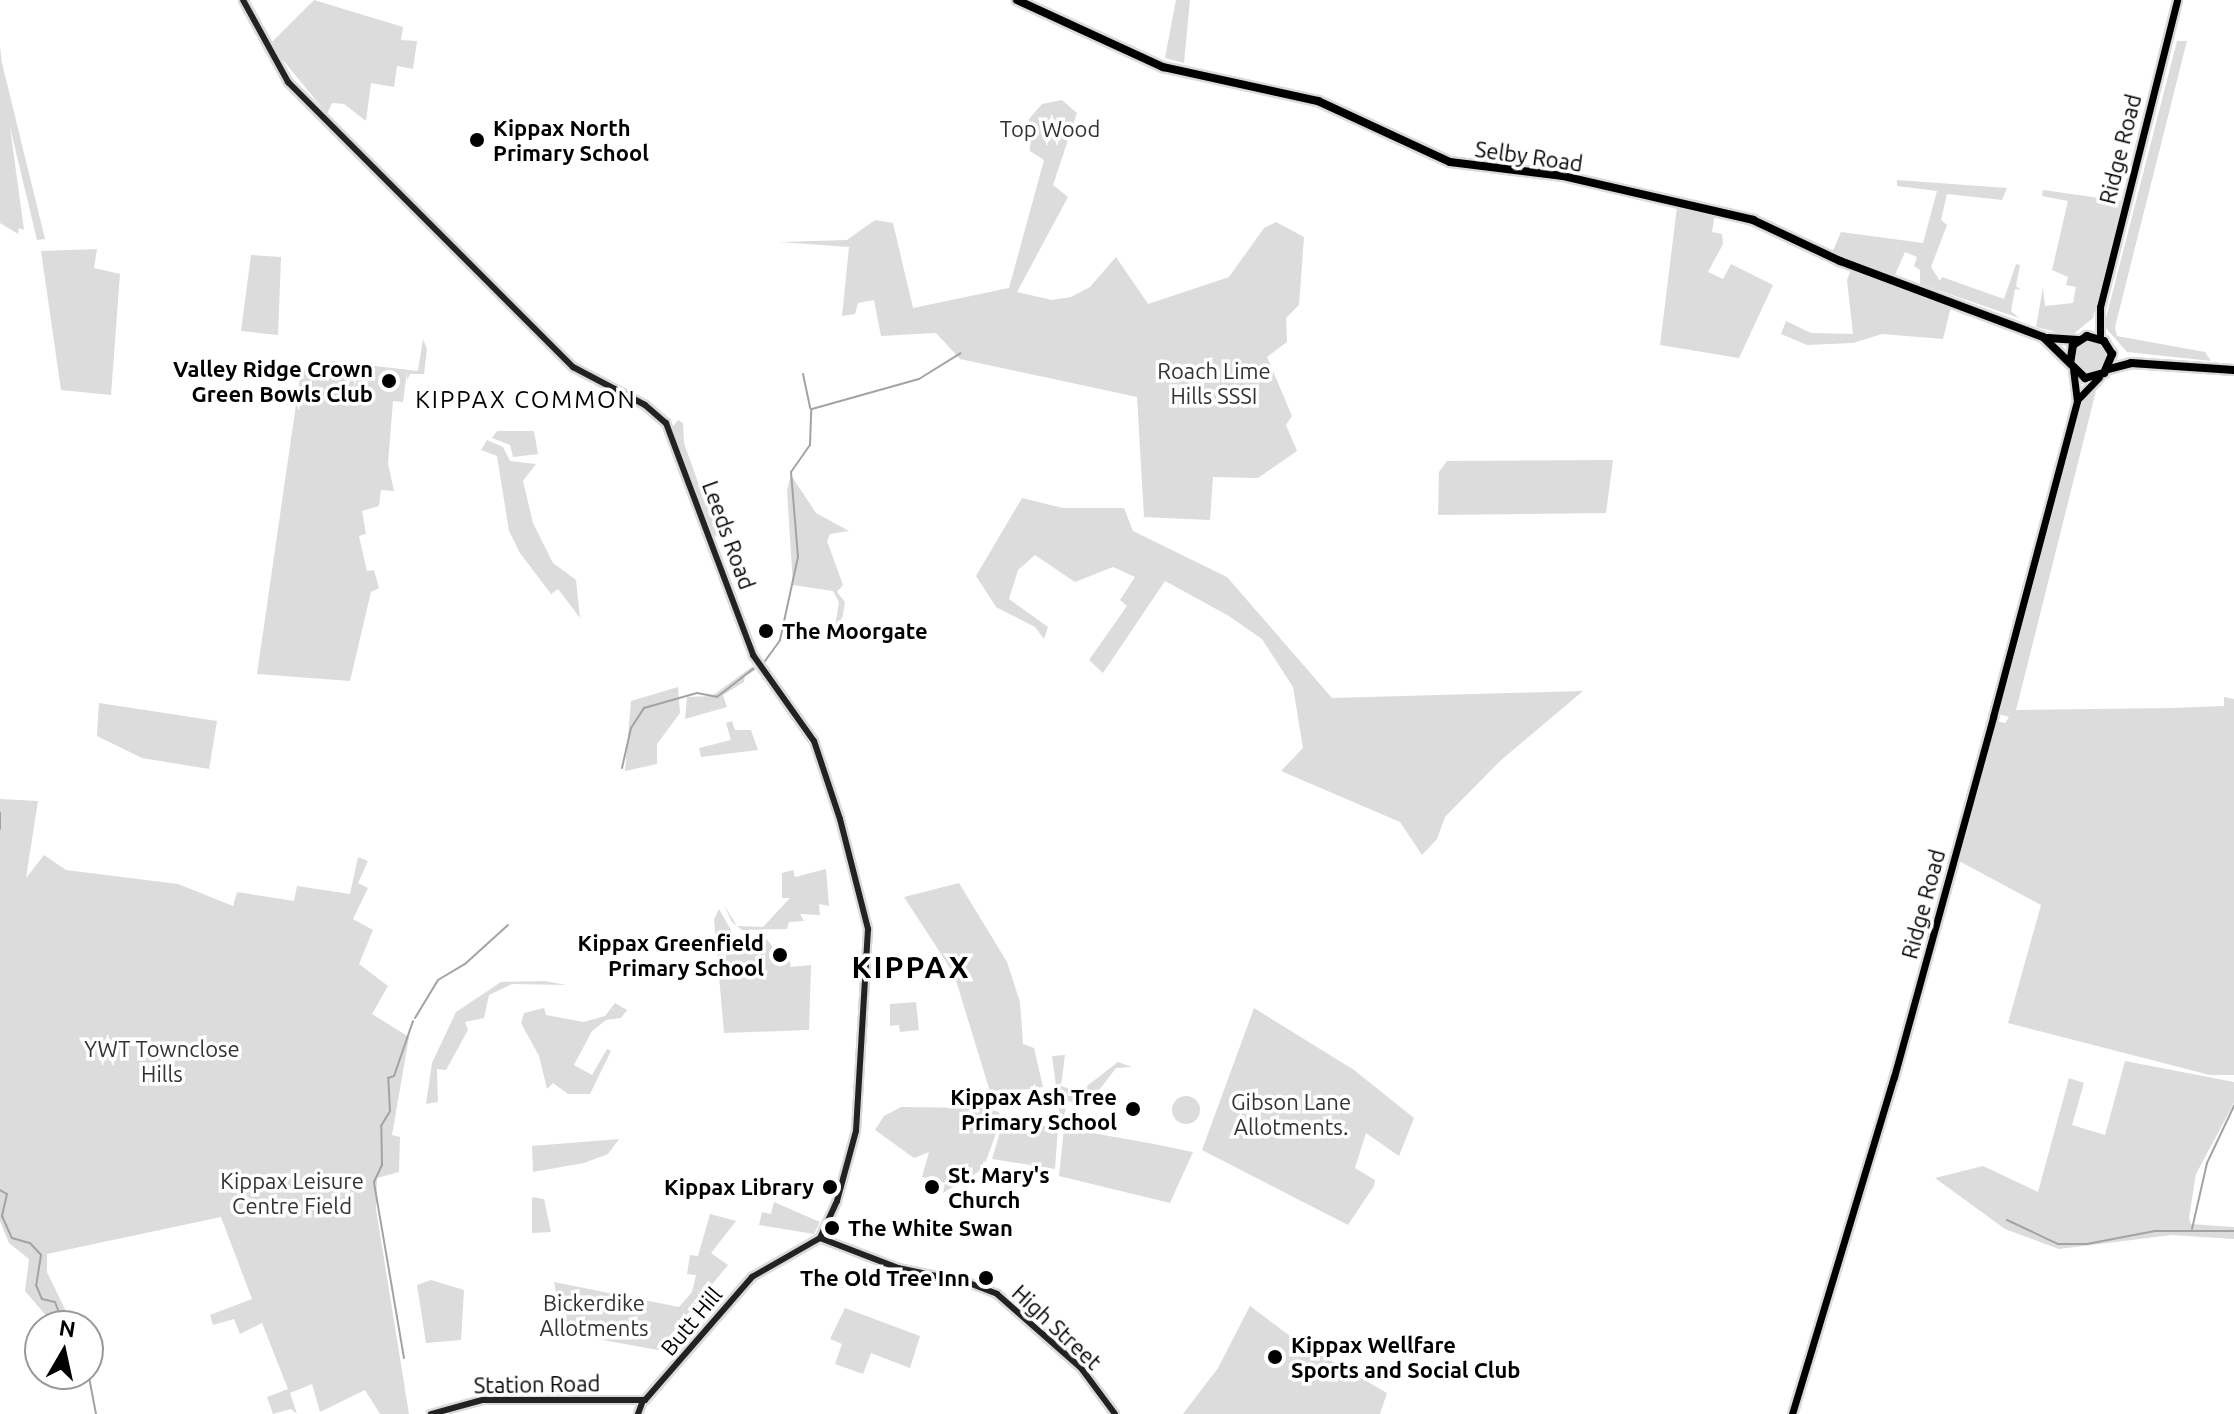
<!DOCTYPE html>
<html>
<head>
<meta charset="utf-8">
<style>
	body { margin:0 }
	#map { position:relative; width:2234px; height:1414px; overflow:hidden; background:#fff; font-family:Ubuntu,sans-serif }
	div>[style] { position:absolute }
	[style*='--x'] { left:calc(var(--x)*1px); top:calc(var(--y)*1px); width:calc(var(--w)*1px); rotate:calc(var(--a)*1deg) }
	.green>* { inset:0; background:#dcdcdc }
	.round { border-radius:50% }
	.stream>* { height:2px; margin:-1px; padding:0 1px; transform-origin:1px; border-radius:1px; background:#a3a3a3 }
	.roads { filter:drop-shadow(2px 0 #dbdbdb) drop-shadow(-2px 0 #dbdbdb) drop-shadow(0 2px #dbdbdb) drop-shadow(0 -2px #dbdbdb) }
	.secondary>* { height:6px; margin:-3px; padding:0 3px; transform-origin:3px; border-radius:3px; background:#222 }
	.primary>* { height:7px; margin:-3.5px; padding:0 3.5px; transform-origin:3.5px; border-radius:3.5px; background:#000 }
	.highway>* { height:8px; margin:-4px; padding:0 4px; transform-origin:4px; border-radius:4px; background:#000 }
	.dots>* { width:22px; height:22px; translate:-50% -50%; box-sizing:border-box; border:4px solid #fff; border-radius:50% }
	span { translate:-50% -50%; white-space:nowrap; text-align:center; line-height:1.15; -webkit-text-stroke:7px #fff; paint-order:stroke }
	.poi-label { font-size:22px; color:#000; font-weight:700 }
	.left { translate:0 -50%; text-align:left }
	.right { translate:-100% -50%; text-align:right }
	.park-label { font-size:22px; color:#333 }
	.street-label { font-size:22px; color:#000 }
	.neighbourhood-label { font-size:24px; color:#000; letter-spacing:2px }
	.district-label { font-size:30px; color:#000; font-weight:700; letter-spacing:2px }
	.north { position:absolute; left:24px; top:1310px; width:80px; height:80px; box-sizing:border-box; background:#fff; border:2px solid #999; border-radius:50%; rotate:9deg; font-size:22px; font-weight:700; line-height:32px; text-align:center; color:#000 }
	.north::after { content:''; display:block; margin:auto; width:28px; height:36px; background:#000; clip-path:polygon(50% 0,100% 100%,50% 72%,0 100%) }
</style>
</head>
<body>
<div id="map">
	<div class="green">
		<div style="clip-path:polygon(314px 0,403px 27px,401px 40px,417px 41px,413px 69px,397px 66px,394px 87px,371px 83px,366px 121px,344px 104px,332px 103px,327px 114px,270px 44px)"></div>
		<div style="clip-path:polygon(1176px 0,1190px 0,1184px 63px,1165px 58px)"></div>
		<div style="clip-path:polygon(2177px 41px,2187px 41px,2115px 327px,2117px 336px,2205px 352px,2211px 361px,2127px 352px,2104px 326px)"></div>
		<div style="clip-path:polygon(0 46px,2px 63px,45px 239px,37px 240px,10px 127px,24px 230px,19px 228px,18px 234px,0 223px)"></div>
		<div style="clip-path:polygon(1062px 100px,1077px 113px,1053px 185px,1068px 197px,1017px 292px,1052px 300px,1071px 297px,1090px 287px,1116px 257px,1148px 304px,1229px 277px,1264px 228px,1276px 222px,1304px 237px,1299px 305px,1286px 318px,1287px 342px,1267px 357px,1292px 416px,1286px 425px,1297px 451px,1258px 478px,1213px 477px,1210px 520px,1144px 517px,1137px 397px,960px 359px,936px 333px,881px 336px,874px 300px,858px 303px,855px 314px,842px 316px,849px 247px,779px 242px,847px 240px,875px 220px,893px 223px,913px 308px,1009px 288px,1044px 160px,1030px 151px,1029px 119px,1042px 104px)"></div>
		<div style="clip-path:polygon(1897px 180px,2007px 188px,2002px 200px,1947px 194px,1941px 220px,1947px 225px,1931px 267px,1940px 281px,1942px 277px,2004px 299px,2016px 264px,2020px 265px,2016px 286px,2021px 290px,2015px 289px,2011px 311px,2019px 318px,1920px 284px,1920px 270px,1914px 266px,1917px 257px,1905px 252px,1895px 275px,1832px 253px,1841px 232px,1923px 243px,1937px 191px,1897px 186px)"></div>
		<div style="clip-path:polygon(2043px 190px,2121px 201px,2093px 318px,2071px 336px,2036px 327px,2043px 287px,2045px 306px,2073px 303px,2076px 287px,2066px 285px,2068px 277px,2052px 270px,2068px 201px,2042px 196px)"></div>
		<div style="clip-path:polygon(1677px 207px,1715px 213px,1712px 232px,1722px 234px,1723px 244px,1708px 272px,1723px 279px,1731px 264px,1773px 285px,1739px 358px,1660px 345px)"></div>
		<div style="clip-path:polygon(97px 249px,94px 268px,120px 274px,111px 395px,61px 390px,41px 251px)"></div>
		<div style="clip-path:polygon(251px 255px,281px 257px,278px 335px,241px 331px)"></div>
		<div style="clip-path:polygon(1851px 270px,1952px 303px,1943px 339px,1882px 334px,1853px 343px,1807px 345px,1781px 334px,1786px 321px,1811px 333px,1853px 334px,1847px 280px)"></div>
		<div style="clip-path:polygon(423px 339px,427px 349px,424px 374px,410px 374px,407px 380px,407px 371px,403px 402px,393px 401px,388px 463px,394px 491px,381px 490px,379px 506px,362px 511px,366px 534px,359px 536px,367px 571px,374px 570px,379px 588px,371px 592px,350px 681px,257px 674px,301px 370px,326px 371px,332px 361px,418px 371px)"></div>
		<div class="round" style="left:2074px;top:340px;width:34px;height:34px"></div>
		<div style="clip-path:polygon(2096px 391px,2016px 710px,2174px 708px,2224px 706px,2224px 697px,2234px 699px,2234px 1075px,2210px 1075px,2008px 1023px,2041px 905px,1959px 861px,1997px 721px,2005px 723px,2009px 717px,1999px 714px,2084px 398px)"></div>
		<div style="clip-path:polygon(678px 420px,683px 423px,684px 443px,705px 502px,724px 529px,723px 537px,713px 536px,672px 428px)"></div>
		<div style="clip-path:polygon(497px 431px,534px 431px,538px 454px,513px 457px,510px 445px,492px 438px)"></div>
		<div style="clip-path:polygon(487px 440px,503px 447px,510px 461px,536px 464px,523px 481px,533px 523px,553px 563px,576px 580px,580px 618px,558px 589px,551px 594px,520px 553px,509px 531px,497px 456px,481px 450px)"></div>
		<div style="clip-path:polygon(1613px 460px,1606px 513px,1438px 515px,1439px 472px,1447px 461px)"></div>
		<div style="clip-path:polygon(791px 475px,816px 513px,849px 531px,830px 534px,827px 541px,843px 585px,837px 592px,845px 602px,840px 634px,834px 634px,839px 602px,833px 591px,793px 585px,787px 490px)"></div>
		<div style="clip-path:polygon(1022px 498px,1063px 508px,1124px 508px,1133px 531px,1227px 577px,1332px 698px,1583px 691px,1500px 761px,1445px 817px,1437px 839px,1422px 855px,1400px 822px,1281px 771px,1303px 748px,1293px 687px,1262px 639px,1229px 616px,1165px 581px,1103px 673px,1089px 660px,1127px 606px,1120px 600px,1135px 577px,1113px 567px,1075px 582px,1035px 555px,1018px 570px,1009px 599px,1048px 627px,1044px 639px,1035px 627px,996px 607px,976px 576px)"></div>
		<div style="clip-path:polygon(753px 666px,756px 670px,745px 676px,744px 682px,723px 695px,727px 707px,685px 719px,687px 697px,712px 696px)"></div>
		<div style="clip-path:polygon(678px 687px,680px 713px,657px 744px,657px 764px,625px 771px,631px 701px)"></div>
		<div style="clip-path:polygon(99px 703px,217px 721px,209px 769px,142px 758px,97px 736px)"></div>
		<div style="clip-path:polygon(732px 721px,735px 730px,751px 730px,758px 750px,701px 757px,699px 748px,731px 740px,726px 723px)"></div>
		<div style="clip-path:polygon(0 799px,38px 801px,26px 878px,44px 855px,66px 870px,178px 884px,233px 906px,237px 892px,294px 901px,297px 886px,350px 894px,358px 857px,368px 861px,358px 883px,368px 888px,353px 919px,373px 930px,359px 964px,388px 986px,372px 1014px,409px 1037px,392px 1135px,400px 1137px,399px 1172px,377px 1178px,376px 1209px,409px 1414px,380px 1414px,365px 1390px,320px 1412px,312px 1384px,290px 1393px,297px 1414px,291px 1409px,273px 1414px,267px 1397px,288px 1389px,262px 1323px,240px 1334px,234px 1319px,213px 1325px,210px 1315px,252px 1299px,221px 1217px,47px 1254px,47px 1272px,73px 1326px,55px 1326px,25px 1291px,29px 1259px,9px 1243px,0 1221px)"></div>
		<div style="clip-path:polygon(826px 869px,829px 906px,819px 904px,820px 915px,800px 914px,804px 921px,789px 922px,787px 929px,742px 930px,732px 922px,724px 905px,737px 926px,763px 927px,790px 898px,782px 898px,782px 873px,793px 870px,795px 877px)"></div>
		<div style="clip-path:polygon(959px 883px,1007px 962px,1020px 1002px,1023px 1044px,1034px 1048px,1043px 1087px,991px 1095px,954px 974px,904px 897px)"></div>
		<div style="clip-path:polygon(719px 909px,735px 937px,765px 937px,778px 954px,782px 951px,789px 958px,791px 967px,811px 965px,809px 1030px,724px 1033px,714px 919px)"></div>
		<div style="clip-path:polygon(545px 981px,566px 985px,512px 984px,489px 995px,484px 1018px,465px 1022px,468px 1030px,446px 1070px,437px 1069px,438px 1102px,426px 1104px,432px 1063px,456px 1012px,501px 982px)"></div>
		<div style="clip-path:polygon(916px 1002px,919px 1030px,900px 1032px,899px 1025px,890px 1026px,890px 1004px)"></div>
		<div style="clip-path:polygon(615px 1003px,627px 1010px,621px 1018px,606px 1020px,592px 1031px,574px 1065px,592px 1075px,607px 1049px,611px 1051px,590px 1094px,568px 1094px,553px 1083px,547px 1089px,539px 1056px,521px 1023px,524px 1013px,544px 1008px,546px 1015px,584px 1022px,605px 1016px)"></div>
		<div style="clip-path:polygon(1254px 1008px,1354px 1070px,1414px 1118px,1399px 1156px,1366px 1133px,1355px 1168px,1375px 1180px,1374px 1186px,1348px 1225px,1202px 1150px)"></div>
		<div style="clip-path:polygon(1065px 1055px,1061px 1086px,1079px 1092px,1118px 1062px,1132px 1067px,1116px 1068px,1087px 1106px,1068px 1101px,1064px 1115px,1073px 1117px,1075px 1127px,1061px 1124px,1052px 1056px)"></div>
		<div style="clip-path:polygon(2125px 1061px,2234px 1082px,2234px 1103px,2196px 1174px,2189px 1218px,2191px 1224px,2234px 1227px,2234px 1239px,2172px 1235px,2059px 1249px,2005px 1229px,1935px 1178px,1983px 1166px,2038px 1192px,2069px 1078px,2084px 1083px,2072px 1125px,2105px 1135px)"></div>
		<div class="round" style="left:1172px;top:1096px;width:28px;height:28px"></div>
		<div style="clip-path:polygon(901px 1107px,984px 1108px,999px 1112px,1001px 1120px,983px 1169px,943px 1193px,945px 1183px,922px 1177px,929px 1152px,914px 1158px,875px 1130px,884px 1116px)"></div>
		<div style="clip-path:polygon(1003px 1122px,1058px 1127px,1055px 1169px,992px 1159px)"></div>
		<div style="clip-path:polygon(1064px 1128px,1154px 1144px,1193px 1152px,1170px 1203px,1059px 1176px)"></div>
		<div style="clip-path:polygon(619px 1139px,608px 1154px,584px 1163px,533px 1172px,532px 1146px)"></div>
		<div style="clip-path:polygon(532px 1197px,544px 1199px,551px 1232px,532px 1233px)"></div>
		<div style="clip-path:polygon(774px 1202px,820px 1222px,814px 1234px,759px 1225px,762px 1212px,771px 1214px)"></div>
		<div style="clip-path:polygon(710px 1214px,736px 1221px,711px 1253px,728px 1265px,658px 1350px,564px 1333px,554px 1282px,679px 1307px,692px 1292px,696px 1275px,687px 1274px,690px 1255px,698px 1256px)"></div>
		<div style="clip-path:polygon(431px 1280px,464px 1290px,461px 1340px,426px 1343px,417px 1285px)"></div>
		<div style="clip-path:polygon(1250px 1306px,1294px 1339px,1387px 1393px,1380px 1414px,1183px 1414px,1218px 1368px)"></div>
		<div style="clip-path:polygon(845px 1308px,920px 1336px,910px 1368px,871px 1353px,863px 1374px,835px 1364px,842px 1344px,830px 1339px)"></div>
	</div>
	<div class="stream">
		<div style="--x:803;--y:374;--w:35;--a:78"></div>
		<div style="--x:812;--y:409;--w:111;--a:-15.7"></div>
		<div style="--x:919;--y:379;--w:49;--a:-31.8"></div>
		<div style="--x:765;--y:661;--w:26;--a:-54"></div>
		<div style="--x:780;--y:640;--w:85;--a:-77.8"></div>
		<div style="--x:798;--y:557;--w:85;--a:-94.7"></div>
		<div style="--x:791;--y:472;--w:33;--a:-55"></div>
		<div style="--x:810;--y:445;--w:36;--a:-88"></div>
		<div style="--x:622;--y:768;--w:41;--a:-77.3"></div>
		<div style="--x:631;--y:728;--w:24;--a:-57"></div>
		<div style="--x:644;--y:708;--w:55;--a:-15.8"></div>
		<div style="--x:697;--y:693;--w:20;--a:11"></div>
		<div style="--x:717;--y:697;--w:46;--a:-37.9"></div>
		<div style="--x:0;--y:813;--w:16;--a:90"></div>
		<div style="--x:415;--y:1018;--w:44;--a:-58.8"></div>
		<div style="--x:438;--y:980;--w:31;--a:-31"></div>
		<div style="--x:465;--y:964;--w:58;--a:-42.2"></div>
		<div style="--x:0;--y:1190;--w:8;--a:30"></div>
		<div style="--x:7;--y:1194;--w:23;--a:103"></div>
		<div style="--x:2;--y:1216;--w:24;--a:66"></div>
		<div style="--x:12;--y:1238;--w:19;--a:16"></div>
		<div style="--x:30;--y:1243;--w:16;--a:47"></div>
		<div style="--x:41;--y:1255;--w:30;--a:99"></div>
		<div style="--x:36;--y:1285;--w:15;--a:67"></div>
		<div style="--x:42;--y:1299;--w:13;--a:13"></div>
		<div style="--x:55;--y:1302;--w:26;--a:69"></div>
		<div style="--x:2007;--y:1220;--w:56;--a:25.2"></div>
		<div style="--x:2058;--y:1244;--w:29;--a:0"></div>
		<div style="--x:2087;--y:1244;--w:69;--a:-10.8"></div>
		<div style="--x:2155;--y:1231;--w:79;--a:0"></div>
		<div style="--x:2192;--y:1229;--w:68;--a:-77.2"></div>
		<div style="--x:2207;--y:1163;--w:63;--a:-64.7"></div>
		<div style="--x:404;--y:1358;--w:179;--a:-99.7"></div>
		<div style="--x:374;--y:1182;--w:19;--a:-65"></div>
		<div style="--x:382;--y:1165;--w:39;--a:-91"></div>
		<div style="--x:381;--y:1126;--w:17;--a:-59"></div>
		<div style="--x:390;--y:1111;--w:33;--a:-93"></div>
		<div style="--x:388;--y:1078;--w:6;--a:-18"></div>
		<div style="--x:394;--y:1076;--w:58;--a:-70.9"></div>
		<div style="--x:88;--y:1372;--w:43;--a:79.2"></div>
	</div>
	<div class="roads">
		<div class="secondary">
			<div style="--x:243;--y:0;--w:94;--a:61.2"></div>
			<div style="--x:288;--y:82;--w:403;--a:45"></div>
			<div style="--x:573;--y:367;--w:81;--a:27.8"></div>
			<div style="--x:645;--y:405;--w:28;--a:41"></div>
			<div style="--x:666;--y:423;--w:248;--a:69.4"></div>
			<div style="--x:753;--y:655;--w:105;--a:54.7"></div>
			<div style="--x:814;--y:741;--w:82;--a:71.6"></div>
			<div style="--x:840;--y:819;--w:114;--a:75.7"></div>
			<div style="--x:868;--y:929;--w:202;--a:93.4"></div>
			<div style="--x:856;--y:1131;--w:73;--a:105.2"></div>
			<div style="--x:837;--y:1201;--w:41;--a:114.7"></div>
			<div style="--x:820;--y:1238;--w:78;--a:150.2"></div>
			<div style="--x:752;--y:1277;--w:163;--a:131"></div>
			<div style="--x:645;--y:1400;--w:163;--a:180"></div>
			<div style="--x:482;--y:1400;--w:53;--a:164.6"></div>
			<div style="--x:820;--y:1238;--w:84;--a:21"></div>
			<div style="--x:898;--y:1268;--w:73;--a:11.9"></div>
			<div style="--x:969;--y:1283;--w:30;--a:21"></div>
			<div style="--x:997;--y:1294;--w:112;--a:41.4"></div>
			<div style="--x:1081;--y:1368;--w:57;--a:53.5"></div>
			<div style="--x:638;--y:1414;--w:15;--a:-70"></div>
		</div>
		<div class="primary">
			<div style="--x:2100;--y:339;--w:32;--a:-90"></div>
			<div style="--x:2100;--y:307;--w:317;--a:-75.9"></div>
			<div style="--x:2078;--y:399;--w:30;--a:-46"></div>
			<div style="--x:1792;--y:1414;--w:352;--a:-73.2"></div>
			<div style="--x:1894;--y:1077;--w:373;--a:-74.6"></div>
			<div style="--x:1993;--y:717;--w:327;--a:-75.1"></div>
			<div style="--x:2077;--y:401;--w:32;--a:-97"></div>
		</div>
		<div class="highway">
			<div style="--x:1017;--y:0;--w:161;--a:24.7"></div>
			<div style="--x:1163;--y:67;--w:159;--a:12.4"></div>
			<div style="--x:1318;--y:101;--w:145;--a:24.8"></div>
			<div style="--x:1450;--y:162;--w:114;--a:7.1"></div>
			<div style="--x:1563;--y:176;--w:195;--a:13"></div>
			<div style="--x:1753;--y:220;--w:96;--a:25.2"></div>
			<div style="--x:1840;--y:261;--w:217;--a:20.5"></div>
			<div style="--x:2043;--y:337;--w:59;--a:44.3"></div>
			<div style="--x:2085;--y:378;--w:20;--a:-15"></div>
			<div style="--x:2104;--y:373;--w:21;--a:-67"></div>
			<div style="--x:2112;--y:354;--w:15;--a:-122"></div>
			<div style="--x:2104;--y:341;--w:18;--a:-164"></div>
			<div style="--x:2087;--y:336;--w:17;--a:147"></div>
			<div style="--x:2073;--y:345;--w:18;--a:99"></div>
			<div style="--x:2048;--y:338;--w:30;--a:4"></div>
			<div style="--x:2109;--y:369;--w:23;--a:-15"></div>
			<div style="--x:2131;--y:363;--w:103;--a:3.9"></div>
		</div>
	</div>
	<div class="dots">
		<div style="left:477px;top:140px;background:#000"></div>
		<div style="left:389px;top:381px;background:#000"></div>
		<div style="left:766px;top:631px;background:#000"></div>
		<div style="left:780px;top:955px;background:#000"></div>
		<div style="left:1133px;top:1109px;background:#000"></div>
		<div style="left:830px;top:1187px;background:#000"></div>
		<div style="left:932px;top:1187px;background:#000"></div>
		<div style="left:832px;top:1228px;background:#000"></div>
		<div style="left:986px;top:1278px;background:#000"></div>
		<div style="left:1275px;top:1357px;background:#000"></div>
	</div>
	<div class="poi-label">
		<span class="left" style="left:493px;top:140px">Kippax North<br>Primary School</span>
		<span class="right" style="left:373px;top:381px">Valley Ridge Crown<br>Green Bowls Club</span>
		<span class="left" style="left:782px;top:631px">The Moorgate</span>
		<span class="right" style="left:764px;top:955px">Kippax Greenfield<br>Primary School</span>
		<span class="right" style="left:1117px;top:1109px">Kippax Ash Tree<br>Primary School</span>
		<span class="left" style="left:948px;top:1187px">St. Mary's<br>Church</span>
		<span class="right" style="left:814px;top:1187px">Kippax Library</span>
		<span class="left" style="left:848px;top:1228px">The White Swan</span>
		<span class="right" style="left:970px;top:1278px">The Old Tree Inn</span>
		<span class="left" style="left:1291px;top:1357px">Kippax Wellfare<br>Sports and Social Club</span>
	</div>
	<div class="park-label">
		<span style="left:1050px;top:129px">Top Wood</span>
		<span style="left:1214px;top:383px">Roach Lime<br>Hills SSSI</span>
		<span style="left:162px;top:1061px">YWT Townclose<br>Hills</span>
		<span style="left:1291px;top:1114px">Gibson Lane<br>Allotments.</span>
		<span style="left:292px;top:1193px">Kippax Leisure<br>Centre Field</span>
		<span style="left:594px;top:1315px">Bickerdike<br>Allotments</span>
	</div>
	<div class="street-label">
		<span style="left:2120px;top:149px;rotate:-76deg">Ridge Road</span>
		<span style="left:1529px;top:156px;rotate:8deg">Selby Road</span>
		<span style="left:729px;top:535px;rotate:70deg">Leeds Road</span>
		<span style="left:1923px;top:904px;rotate:-75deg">Ridge Road</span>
		<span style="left:691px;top:1321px;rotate:-50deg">Butt Hill</span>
		<span style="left:1057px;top:1327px;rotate:43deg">High Street</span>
		<span style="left:537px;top:1384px;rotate:-1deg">Station Road</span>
	</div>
	<div class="neighbourhood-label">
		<span style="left:526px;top:400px">KIPPAX COMMON</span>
	</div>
	<div class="district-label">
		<span style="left:911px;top:967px">KIPPAX</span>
	</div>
	<div class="north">N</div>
</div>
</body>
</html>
